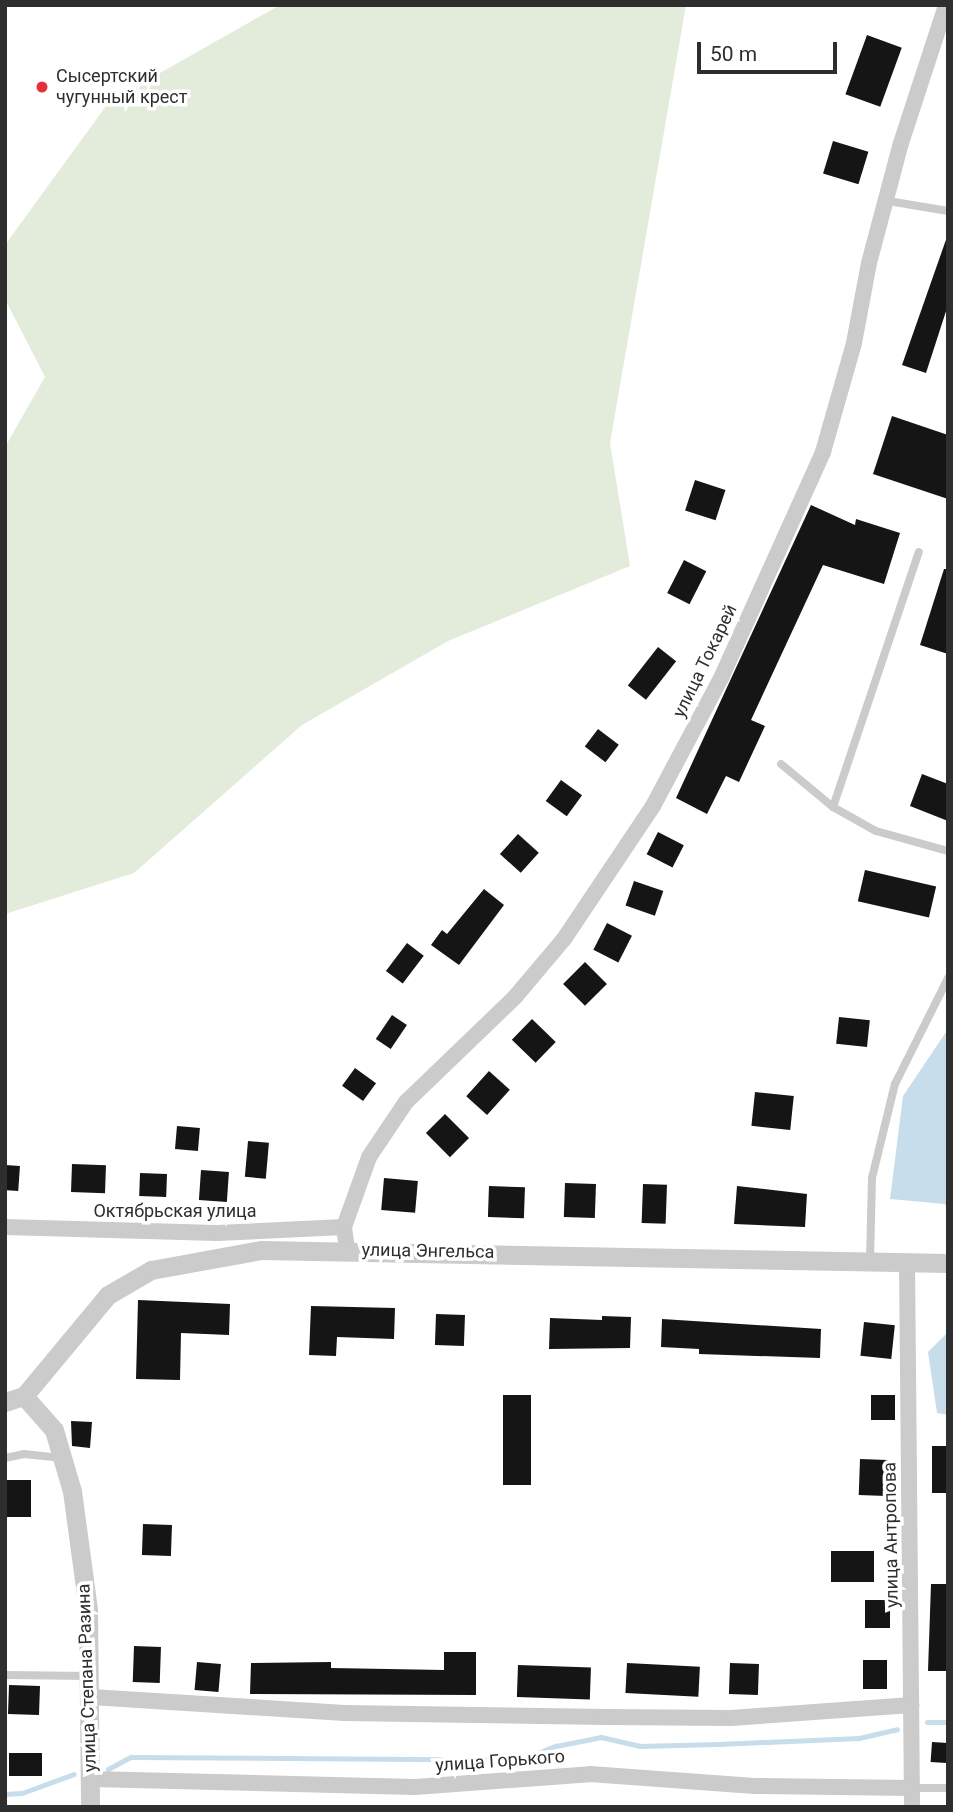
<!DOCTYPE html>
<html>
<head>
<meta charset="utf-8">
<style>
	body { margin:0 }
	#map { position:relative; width:953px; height:1812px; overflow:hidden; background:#fff; font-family:Roboto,sans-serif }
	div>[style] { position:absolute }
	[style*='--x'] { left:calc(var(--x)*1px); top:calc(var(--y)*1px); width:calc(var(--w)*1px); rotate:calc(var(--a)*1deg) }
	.green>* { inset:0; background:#e3ebdb }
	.water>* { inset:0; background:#c7ddeb }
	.stream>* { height:5px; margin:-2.5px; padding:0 2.5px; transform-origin:2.5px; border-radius:2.5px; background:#c7ddeb }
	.building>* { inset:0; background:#151515; transform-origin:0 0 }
	.service>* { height:8px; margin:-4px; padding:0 4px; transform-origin:4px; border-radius:4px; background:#cbcbcb }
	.minor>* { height:16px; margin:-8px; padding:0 8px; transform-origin:8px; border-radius:8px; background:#cbcbcb }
	.tertiary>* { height:19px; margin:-9.5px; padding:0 9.5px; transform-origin:9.5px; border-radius:9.5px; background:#cbcbcb }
	.dots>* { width:19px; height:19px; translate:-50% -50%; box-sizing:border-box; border:4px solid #fff; border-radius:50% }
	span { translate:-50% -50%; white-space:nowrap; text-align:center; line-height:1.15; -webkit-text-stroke:7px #fff; paint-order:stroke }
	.poi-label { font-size:18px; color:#2e2e2e }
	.left { translate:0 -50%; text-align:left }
	.street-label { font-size:18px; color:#2e2e2e }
	.frame { position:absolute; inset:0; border:7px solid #2e2e2e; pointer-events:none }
	.scale { position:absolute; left:697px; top:42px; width:140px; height:32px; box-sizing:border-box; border:4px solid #2e2e2e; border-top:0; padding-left:9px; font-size:21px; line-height:24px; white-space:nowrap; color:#2e2e2e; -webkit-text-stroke:5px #fff; paint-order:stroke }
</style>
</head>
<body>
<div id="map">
	<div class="green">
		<div style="clip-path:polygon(280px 5px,686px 5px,610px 443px,630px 566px,448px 641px,302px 725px,134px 873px,5px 914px,5px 447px,45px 377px,5px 299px,5px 245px,109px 102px)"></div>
	</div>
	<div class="water">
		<div style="clip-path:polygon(948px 1029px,948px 1216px,945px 1204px,890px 1199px,903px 1096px)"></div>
		<div style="clip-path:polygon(948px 1332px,948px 1415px,937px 1413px,928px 1352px)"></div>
	</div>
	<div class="stream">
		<div style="--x:927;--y:1722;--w:21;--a:0"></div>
		<div style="--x:108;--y:1769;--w:26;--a:-28"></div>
		<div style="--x:131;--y:1757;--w:388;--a:0.4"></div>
		<div style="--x:519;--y:1760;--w:40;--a:-21"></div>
		<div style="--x:556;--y:1746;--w:46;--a:-11.3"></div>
		<div style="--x:601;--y:1737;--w:39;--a:13"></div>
		<div style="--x:639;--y:1746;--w:80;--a:-1.4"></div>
		<div style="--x:719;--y:1744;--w:140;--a:-2.5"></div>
		<div style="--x:859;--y:1738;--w:39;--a:-13"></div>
		<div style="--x:5;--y:1794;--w:17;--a:-3"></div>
		<div style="--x:22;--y:1793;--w:55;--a:-20.1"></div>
	</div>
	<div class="building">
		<div style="left:867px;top:35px;width:37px;height:63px;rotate:20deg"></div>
		<div style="left:833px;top:141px;width:37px;height:34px;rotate:17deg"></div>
		<div style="clip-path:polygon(948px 234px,948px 305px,926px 373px,902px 365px)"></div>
		<div style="clip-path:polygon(892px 416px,948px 435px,948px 499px,873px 474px)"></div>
		<div style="left:695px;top:480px;width:32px;height:32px;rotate:18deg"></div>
		<div style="clip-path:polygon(811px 505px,855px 525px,856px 519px,900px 533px,884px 584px,823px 565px,751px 720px,765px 726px,739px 782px,726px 776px,707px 814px,676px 798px)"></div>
		<div style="left:684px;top:560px;width:25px;height:37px;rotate:27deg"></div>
		<div style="clip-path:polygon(944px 569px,948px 569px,948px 654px,920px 645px)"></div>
		<div style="left:658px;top:647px;width:23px;height:49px;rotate:38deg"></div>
		<div style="left:598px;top:729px;width:26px;height:22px;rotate:37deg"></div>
		<div style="clip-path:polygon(922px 774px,948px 784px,948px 821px,910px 806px)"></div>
		<div style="left:561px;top:780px;width:26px;height:26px;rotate:36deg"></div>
		<div style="left:658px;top:832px;width:29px;height:25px;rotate:27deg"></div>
		<div style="left:518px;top:834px;width:28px;height:27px;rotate:42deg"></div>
		<div style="left:865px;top:870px;width:73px;height:32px;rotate:13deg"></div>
		<div style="left:634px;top:881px;width:31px;height:26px;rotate:19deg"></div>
		<div style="clip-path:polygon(484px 889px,504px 905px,459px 965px,431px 945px,442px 930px,447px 934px)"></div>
		<div style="left:607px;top:923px;width:28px;height:30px;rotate:27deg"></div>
		<div style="left:407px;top:943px;width:21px;height:35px;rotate:37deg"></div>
		<div style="left:585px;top:962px;width:31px;height:31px;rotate:45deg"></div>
		<div style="left:392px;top:1015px;width:18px;height:29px;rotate:34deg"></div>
		<div style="left:839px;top:1017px;width:31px;height:27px;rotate:6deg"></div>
		<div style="left:532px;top:1019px;width:33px;height:29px;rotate:44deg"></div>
		<div style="left:355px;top:1068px;width:26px;height:22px;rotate:36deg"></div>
		<div style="left:489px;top:1071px;width:28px;height:34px;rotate:42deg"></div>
		<div style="left:755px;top:1092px;width:39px;height:34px;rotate:6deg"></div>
		<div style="left:445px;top:1114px;width:34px;height:27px;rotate:45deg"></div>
		<div style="left:177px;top:1126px;width:23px;height:23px;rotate:5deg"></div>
		<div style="left:248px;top:1141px;width:21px;height:36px;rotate:5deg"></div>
		<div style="left:72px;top:1164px;width:34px;height:28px;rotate:2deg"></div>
		<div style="left:5px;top:1165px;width:15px;height:25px;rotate:4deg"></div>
		<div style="left:201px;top:1170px;width:28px;height:30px;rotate:4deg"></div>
		<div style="left:140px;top:1173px;width:27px;height:23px;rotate:2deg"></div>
		<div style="left:384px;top:1178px;width:34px;height:32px;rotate:5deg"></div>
		<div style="left:565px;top:1183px;width:31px;height:34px;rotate:2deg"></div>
		<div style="left:643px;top:1184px;width:24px;height:39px;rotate:2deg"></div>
		<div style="left:489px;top:1186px;width:36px;height:31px;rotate:2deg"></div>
		<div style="clip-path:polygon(737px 1186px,807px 1194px,805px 1227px,734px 1224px)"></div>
		<div style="clip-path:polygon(138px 1300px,230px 1304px,229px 1335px,181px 1333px,180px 1380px,136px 1379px)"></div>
		<div style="clip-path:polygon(311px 1306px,395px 1308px,394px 1339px,337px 1337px,336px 1356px,309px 1355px)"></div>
		<div style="left:436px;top:1314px;width:29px;height:31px;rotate:2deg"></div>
		<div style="clip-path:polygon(602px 1316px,631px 1317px,630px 1348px,549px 1349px,550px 1318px,602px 1320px)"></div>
		<div style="clip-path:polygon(662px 1319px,821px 1329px,820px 1358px,699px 1354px,699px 1349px,661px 1347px)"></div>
		<div style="left:864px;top:1322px;width:31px;height:34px;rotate:6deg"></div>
		<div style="left:503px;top:1395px;width:28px;height:90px"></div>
		<div style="left:871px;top:1395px;width:24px;height:25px"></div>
		<div style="clip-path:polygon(71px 1421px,92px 1422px,90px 1448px,72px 1446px)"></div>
		<div style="left:932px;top:1446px;width:16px;height:47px"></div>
		<div style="left:860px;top:1459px;width:34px;height:36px;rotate:2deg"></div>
		<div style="left:5px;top:1480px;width:26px;height:37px"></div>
		<div style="left:143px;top:1524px;width:29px;height:31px;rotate:2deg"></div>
		<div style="left:874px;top:1551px;width:31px;height:43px;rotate:90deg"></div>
		<div style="clip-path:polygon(931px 1584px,948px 1584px,948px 1671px,928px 1671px)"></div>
		<div style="left:865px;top:1600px;width:25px;height:28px"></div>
		<div style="left:134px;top:1646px;width:27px;height:36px;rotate:2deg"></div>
		<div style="clip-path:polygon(444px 1652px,476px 1652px,476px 1695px,250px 1694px,251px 1663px,331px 1662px,331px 1668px,444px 1670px)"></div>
		<div style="left:863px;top:1660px;width:24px;height:29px"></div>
		<div style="left:197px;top:1662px;width:24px;height:28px;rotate:5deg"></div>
		<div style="left:627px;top:1663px;width:73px;height:30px;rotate:3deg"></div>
		<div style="left:730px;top:1663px;width:29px;height:31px;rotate:2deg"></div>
		<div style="left:518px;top:1665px;width:73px;height:32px;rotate:2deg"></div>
		<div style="left:40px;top:1686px;width:29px;height:31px;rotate:92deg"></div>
		<div style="left:932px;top:1742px;width:16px;height:20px;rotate:4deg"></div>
		<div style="left:9px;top:1753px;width:33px;height:23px"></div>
	</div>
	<div class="service">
		<div style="--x:888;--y:201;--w:61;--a:9.5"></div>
		<div style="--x:781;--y:764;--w:67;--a:39.6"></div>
		<div style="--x:833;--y:807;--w:49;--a:29.2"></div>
		<div style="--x:876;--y:831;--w:75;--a:15.5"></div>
		<div style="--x:833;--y:807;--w:269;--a:-71.4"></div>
		<div style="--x:870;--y:1260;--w:82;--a:-88.6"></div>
		<div style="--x:872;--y:1178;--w:97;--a:-76.3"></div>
		<div style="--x:895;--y:1084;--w:119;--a:-63.4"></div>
		<div style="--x:5;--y:1458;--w:19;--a:-12"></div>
		<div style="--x:24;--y:1454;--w:37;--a:6"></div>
		<div style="--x:5;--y:1675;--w:83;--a:0.7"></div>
		<div style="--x:912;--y:1788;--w:36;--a:0"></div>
	</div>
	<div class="minor">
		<div style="--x:5;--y:1227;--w:212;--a:1.6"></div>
		<div style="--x:217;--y:1233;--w:127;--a:-2.7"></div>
		<div style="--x:347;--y:1249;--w:22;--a:-98"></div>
		<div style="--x:344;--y:1227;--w:74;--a:-70.3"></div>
		<div style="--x:369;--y:1157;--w:66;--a:-56.1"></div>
		<div style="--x:406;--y:1102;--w:151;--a:-43.9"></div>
		<div style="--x:515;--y:997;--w:76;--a:-49.8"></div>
		<div style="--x:564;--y:939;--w:160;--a:-56.2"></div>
		<div style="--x:653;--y:806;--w:147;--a:-62"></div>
		<div style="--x:722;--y:676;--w:246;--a:-65.7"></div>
		<div style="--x:823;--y:452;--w:113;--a:-74.1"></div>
		<div style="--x:854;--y:343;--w:81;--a:-79.4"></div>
		<div style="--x:869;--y:263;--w:124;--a:-75.1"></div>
		<div style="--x:901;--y:143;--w:145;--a:-71.9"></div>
		<div style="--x:907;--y:1262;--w:545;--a:89.47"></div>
		<div style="--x:91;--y:1697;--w:254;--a:3.6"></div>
		<div style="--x:344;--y:1713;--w:262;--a:0.9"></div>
		<div style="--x:606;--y:1717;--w:125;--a:0.5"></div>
		<div style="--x:731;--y:1718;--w:181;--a:-4.1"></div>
		<div style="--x:91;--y:1779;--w:324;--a:1.4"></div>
		<div style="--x:415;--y:1787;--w:175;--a:-4.2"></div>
		<div style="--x:590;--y:1774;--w:165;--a:4.2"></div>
		<div style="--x:755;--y:1786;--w:157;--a:0.7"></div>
	</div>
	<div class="tertiary">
		<div style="--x:24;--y:1396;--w:45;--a:48.6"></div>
		<div style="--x:54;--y:1430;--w:64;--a:73.6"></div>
		<div style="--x:72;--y:1491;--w:120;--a:82.3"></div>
		<div style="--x:88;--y:1610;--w:197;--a:89.4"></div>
		<div style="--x:5;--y:1402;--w:20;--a:-18"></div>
		<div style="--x:24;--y:1396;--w:131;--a:-50.3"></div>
		<div style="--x:108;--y:1295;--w:50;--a:-30.2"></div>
		<div style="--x:151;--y:1270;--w:112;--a:-10.3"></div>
		<div style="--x:261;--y:1250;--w:687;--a:1.08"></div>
	</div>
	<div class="dots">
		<div style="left:42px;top:87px;background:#e3313c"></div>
	</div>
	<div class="poi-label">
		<span class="left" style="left:56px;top:87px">Сысертский<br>чугунный крест</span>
	</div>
	<div class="street-label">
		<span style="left:705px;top:661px;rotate:-64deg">улица Токарей</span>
		<span style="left:175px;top:1211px">Октябрьская улица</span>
		<span style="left:428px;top:1251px;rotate:1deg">улица Энгельса</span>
		<span style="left:891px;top:1535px;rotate:-91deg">улица Антропова</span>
		<span style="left:87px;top:1678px;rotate:-92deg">улица Степана Разина</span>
		<span style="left:500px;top:1761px;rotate:-4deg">улица Горького</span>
	</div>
	<div class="frame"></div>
	<div class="scale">50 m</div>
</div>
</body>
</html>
